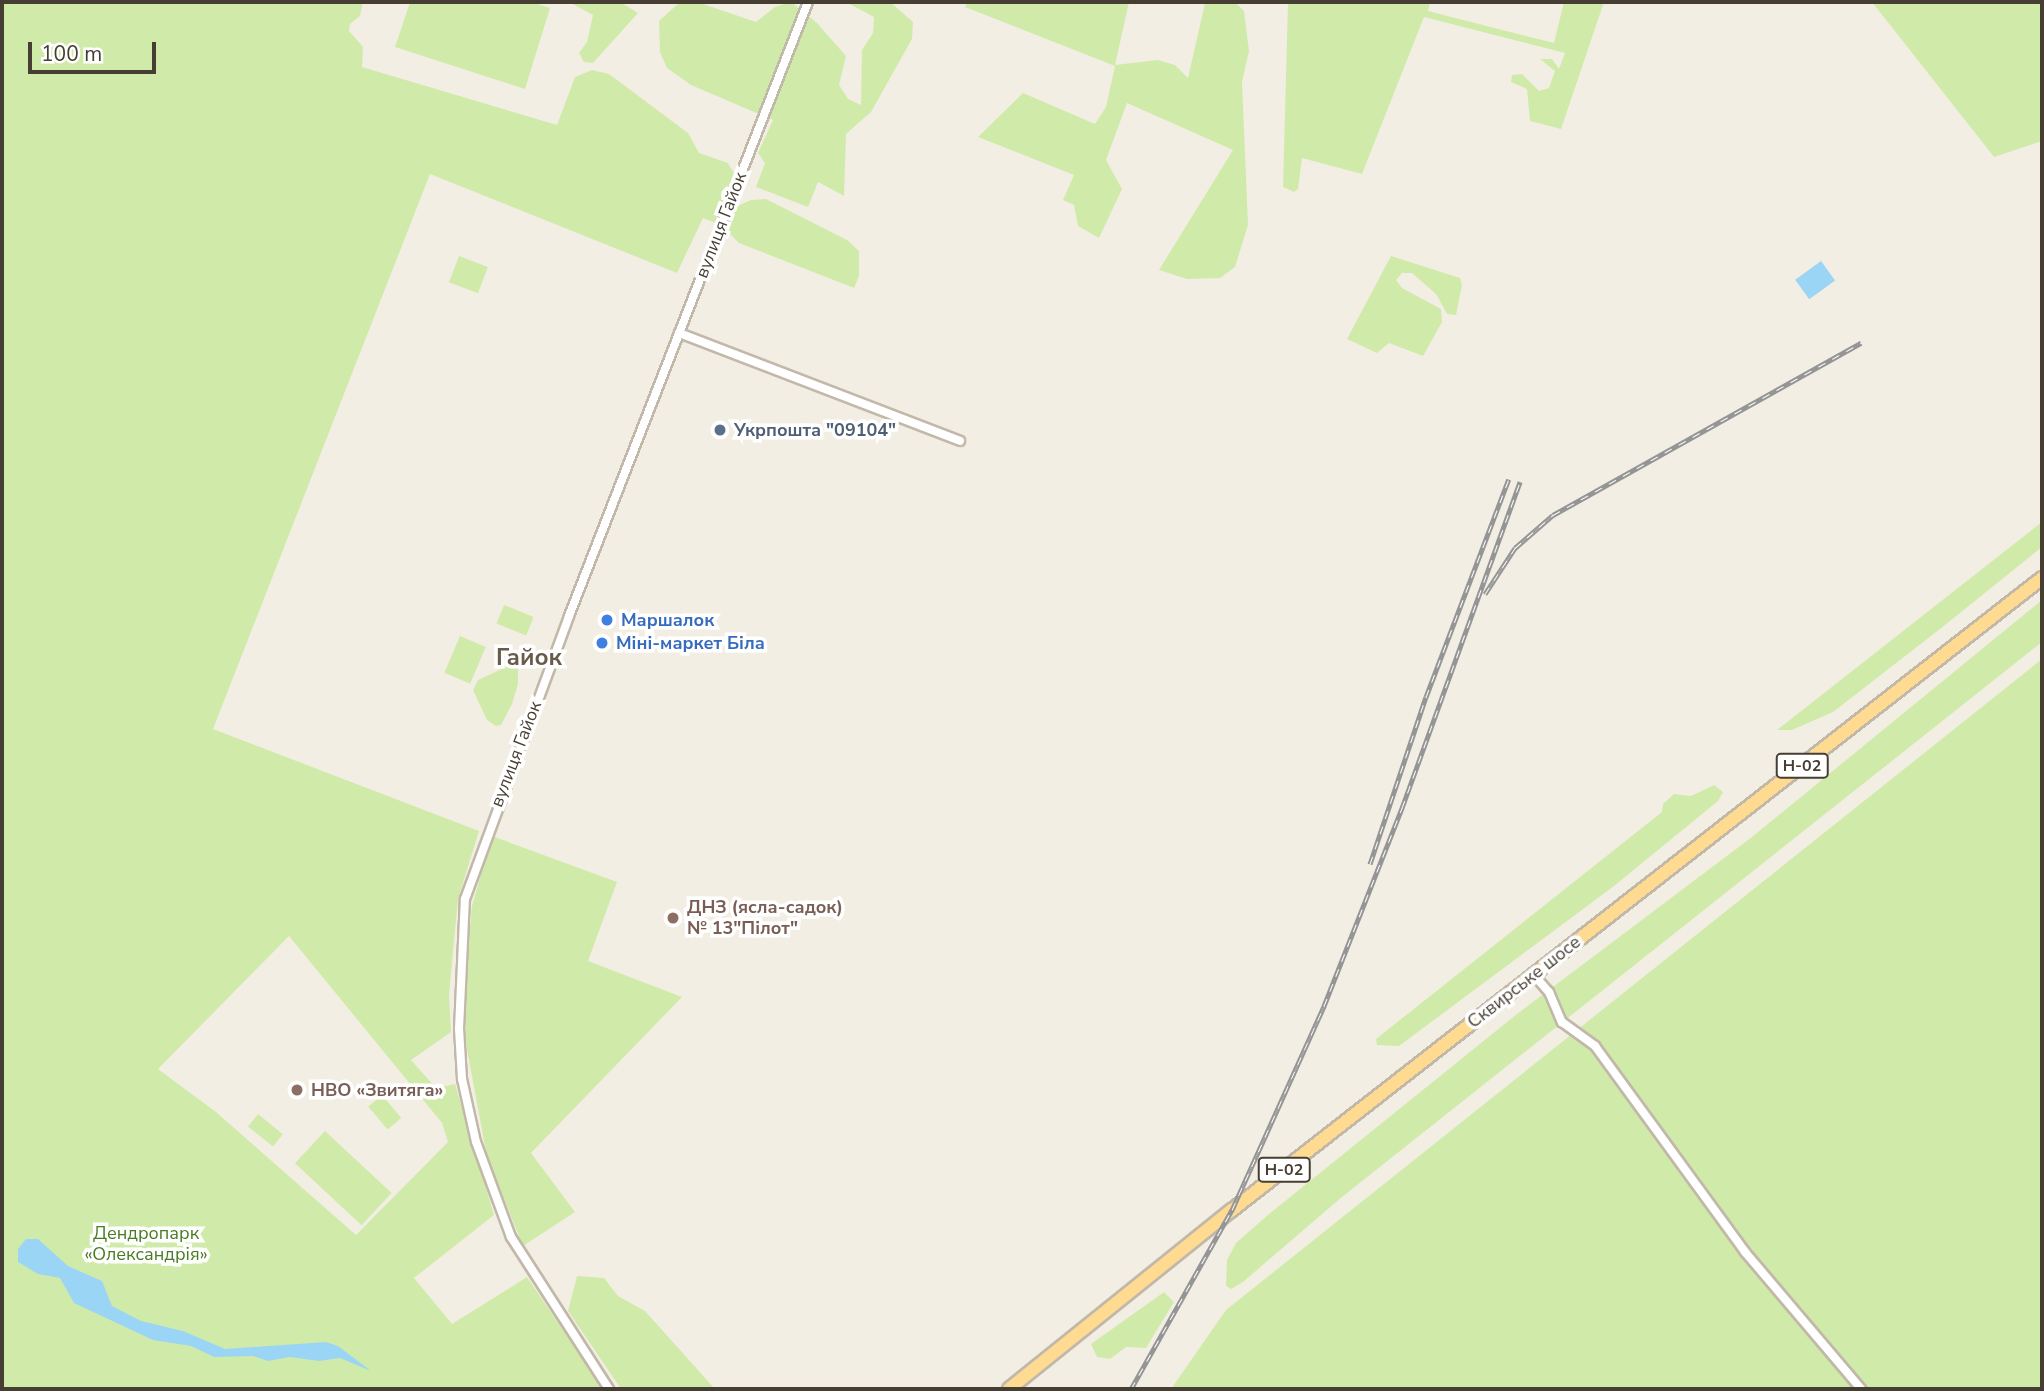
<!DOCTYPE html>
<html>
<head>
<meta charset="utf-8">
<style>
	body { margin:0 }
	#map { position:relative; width:2044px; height:1391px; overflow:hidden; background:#f3eee4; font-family:"Nunito Sans",sans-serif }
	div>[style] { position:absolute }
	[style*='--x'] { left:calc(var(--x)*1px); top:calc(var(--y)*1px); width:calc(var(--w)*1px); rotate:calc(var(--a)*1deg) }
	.green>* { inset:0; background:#d0eba9; transform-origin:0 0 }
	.water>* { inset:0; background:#9bd5f5; transform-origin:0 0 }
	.roads { filter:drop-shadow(2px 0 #c2b8a9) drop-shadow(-2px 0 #c2b8a9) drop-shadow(0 2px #c2b8a9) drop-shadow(0 -2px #c2b8a9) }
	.minor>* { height:8px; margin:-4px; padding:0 4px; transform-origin:4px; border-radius:4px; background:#fff }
	.primary>* { height:12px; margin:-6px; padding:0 6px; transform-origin:6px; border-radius:6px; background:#ffdb91 }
	.rail>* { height:5px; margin-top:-2.5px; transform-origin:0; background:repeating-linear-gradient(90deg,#fff 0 8px,#959595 0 16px); box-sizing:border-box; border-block:2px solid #959595 }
	.dots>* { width:19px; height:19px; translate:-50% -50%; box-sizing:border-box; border:4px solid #fff; border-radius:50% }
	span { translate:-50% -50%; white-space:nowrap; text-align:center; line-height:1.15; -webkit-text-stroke:7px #fff; paint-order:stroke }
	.shield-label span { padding:2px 5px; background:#fff; border:2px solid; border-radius:5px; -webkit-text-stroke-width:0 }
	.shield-label { font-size:16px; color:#463e33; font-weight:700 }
	.street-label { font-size:18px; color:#463e33 }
	.service-label { font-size:18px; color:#4e5e75; font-weight:700 }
	.left { translate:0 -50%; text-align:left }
	.shop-label { font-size:18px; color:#366cbe; font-weight:700 }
	.education-label { font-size:18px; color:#785e54; font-weight:700 }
	.park-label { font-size:18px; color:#497b23 }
	.district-label { font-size:24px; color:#695b4a; font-weight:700 }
	.frame { position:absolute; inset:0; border:4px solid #463e33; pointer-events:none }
	.scale { position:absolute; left:28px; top:42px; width:128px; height:32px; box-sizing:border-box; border:4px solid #463e33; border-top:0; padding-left:9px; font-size:21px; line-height:24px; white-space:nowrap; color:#463e33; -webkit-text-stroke:5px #fff; paint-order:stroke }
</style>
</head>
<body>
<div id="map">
	<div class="green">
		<div style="clip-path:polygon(evenodd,2px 2px,363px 2px,360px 16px,350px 24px,349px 31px,363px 47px,362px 67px,557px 125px,575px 77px,592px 70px,609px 74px,688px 133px,699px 153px,728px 163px,738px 180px,726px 211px,751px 200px,766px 199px,847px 240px,859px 251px,859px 276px,854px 288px,739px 243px,721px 225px,703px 218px,677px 273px,430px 174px,213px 729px,479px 831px,458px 899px,449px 995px,451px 1032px,411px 1060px,436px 1088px,455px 1084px,494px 1215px,414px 1278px,452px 1324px,527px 1277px,603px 1389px,2px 1389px,2px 2px,289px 936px,442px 1123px,448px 1142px,356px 1235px,216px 1112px,158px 1069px,289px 936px)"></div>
		<div style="clip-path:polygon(410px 2px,531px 2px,550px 8px,525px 89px,395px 47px)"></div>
		<div style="clip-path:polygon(569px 2px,620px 2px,638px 13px,593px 63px,584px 62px,579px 53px,587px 42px,593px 15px)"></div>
		<div style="clip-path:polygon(680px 2px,697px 2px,756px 22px,775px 7px,791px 2px,817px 23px,846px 56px,839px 85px,848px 99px,861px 105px,862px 50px,873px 33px,874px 17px,846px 2px,890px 2px,913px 22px,912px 39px,871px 112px,846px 134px,844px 196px,818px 182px,808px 207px,756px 187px,765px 163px,758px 153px,773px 120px,691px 85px,667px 68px,660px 52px,659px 21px)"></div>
		<div style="clip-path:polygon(967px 2px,1129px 2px,1115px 65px,1158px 60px,1175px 65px,1188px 78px,1205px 3px,1235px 2px,1244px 11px,1249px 51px,1242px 82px,1248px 225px,1235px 267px,1220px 278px,1187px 279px,1159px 270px,1233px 150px,1127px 103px,1106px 160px,1122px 189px,1099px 238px,1078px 226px,1074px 205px,1063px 200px,1074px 175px,978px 137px,1023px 93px,1095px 124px,1106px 107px,1115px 66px,965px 7px)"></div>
		<div style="clip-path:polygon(1288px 2px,1430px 2px,1428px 11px,1554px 43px,1564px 2px,1604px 2px,1561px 129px,1530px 121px,1527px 89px,1511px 82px,1512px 75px,1522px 74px,1539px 91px,1549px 88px,1555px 71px,1540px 59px,1552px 59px,1559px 69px,1565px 53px,1424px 17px,1362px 174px,1302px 158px,1298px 189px,1294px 192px,1283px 187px)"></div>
		<div style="clip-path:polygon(1872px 2px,2042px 2px,2042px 141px,1994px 157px)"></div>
		<div style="left:459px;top:256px;width:31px;height:28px;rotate:21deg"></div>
		<div style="clip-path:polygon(1391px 256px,1460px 278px,1462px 285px,1456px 315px,1447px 314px,1436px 294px,1412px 273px,1402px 273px,1396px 280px,1402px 288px,1441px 309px,1442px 322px,1423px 356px,1389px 343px,1377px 353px,1347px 339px)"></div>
		<div style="clip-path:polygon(2042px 522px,2042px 547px,1940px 629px,1833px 712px,1792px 730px,1777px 730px)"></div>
		<div style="clip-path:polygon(2042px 600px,2042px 642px,1342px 1197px,1243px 1282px,1231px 1289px,1226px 1286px,1227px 1260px,1236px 1243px,1269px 1214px,1517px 1014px,1752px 837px)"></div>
		<div style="left:504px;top:605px;width:32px;height:20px;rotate:22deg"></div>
		<div style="left:460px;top:636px;width:28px;height:40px;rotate:23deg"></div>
		<div style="clip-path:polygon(2042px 659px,2042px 1389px,1171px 1389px,1226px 1310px)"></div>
		<div style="clip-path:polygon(506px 667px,518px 668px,518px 684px,512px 704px,501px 725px,496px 726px,487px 720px,473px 690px,478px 680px)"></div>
		<div style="clip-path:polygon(1714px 785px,1723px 792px,1718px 801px,1614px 886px,1399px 1046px,1377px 1045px,1376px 1039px,1662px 812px,1663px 804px,1674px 794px,1691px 796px)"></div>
		<div style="clip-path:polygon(492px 836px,617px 882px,588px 961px,682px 997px,531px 1153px,575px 1212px,523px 1246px,487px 1157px,466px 1044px,464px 988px,472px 906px)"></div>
		<div style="left:382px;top:1095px;width:30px;height:18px;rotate:50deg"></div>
		<div style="left:258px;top:1114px;width:32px;height:16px;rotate:39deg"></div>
		<div style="left:325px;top:1131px;width:91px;height:44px;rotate:43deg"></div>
		<div style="clip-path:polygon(577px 1276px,604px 1278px,618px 1296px,645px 1311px,715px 1389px,621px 1389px,568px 1311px)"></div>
		<div style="clip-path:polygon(1164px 1292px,1174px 1302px,1146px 1348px,1126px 1347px,1110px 1359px,1097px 1357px,1091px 1344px)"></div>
	</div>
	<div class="water">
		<div style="left:1821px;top:261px;width:24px;height:32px;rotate:54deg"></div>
		<div style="clip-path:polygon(26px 1239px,38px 1239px,68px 1266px,102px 1281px,112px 1306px,141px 1321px,183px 1331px,225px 1349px,326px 1342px,338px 1346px,371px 1371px,340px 1358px,319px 1361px,290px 1357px,268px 1361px,253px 1356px,214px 1357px,191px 1346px,153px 1340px,74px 1303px,60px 1278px,38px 1274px,18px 1262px,18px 1249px)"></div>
	</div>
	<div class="roads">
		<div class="minor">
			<div style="--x:679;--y:333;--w:301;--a:21"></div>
			<div style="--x:1534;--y:975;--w:23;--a:49"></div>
			<div style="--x:1549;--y:992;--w:33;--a:67"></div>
			<div style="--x:1562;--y:1022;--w:41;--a:36"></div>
			<div style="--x:1595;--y:1046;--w:255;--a:53.9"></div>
			<div style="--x:1745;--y:1252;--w:180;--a:49.7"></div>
			<div style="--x:609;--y:1389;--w:181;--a:-122.8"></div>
			<div style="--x:511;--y:1237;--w:101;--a:-110.2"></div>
			<div style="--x:476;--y:1142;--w:65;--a:-102.5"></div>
			<div style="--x:462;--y:1079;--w:50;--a:-93.4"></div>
			<div style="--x:459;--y:1029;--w:130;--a:-87.4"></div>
			<div style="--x:465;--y:899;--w:302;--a:-69.8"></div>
			<div style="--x:569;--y:616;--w:659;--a:-68.73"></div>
		</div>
		<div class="primary">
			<div style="--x:1009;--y:1389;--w:286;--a:-38.8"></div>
			<div style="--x:1232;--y:1210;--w:1027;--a:-37.96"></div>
		</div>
	</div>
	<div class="rail">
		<div style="--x:1485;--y:594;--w:55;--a:-56.9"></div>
		<div style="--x:1515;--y:548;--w:50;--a:-41"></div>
		<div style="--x:1553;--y:515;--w:353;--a:-29.2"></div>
		<div style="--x:1370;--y:864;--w:176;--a:-71.5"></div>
		<div style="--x:1426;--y:697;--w:233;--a:-69.2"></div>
		<div style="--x:1131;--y:1389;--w:206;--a:-60.6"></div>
		<div style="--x:1232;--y:1210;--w:224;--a:-65.7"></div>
		<div style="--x:1324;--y:1006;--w:213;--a:-68.5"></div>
		<div style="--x:1402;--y:808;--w:347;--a:-70.1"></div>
	</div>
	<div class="dots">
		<div style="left:720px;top:430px;background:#5c6f8a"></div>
		<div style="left:607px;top:620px;background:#3f7fe0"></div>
		<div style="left:602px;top:643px;background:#3f7fe0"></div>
		<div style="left:673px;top:918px;background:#8d6e63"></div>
		<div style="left:297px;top:1090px;background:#8d6e63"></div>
	</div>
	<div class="shield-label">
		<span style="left:1802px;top:766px">Н-02</span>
		<span style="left:1284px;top:1170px">Н-02</span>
	</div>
	<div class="street-label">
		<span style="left:721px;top:225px;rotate:-69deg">вулиця Гайок</span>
		<span style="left:516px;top:754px;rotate:-69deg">вулиця Гайок</span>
		<span style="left:1524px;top:982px;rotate:-38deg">Сквирське шосе</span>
	</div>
	<div class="service-label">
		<span class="left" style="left:734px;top:430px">Укрпошта "09104"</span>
	</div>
	<div class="shop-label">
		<span class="left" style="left:621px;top:620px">Маршалок</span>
		<span class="left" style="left:616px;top:643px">Міні-маркет Біла</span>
	</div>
	<div class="education-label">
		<span class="left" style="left:687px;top:918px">ДНЗ (ясла-садок)<br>№ 13"Пілот"</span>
		<span class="left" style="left:311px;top:1090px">НВО «Звитяга»</span>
	</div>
	<div class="park-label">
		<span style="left:146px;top:1244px">Дендропарк<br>«Олександрія»</span>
	</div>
	<div class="district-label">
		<span style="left:529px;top:658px">Гайок</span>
	</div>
	<div class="frame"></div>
	<div class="scale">100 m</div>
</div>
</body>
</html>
